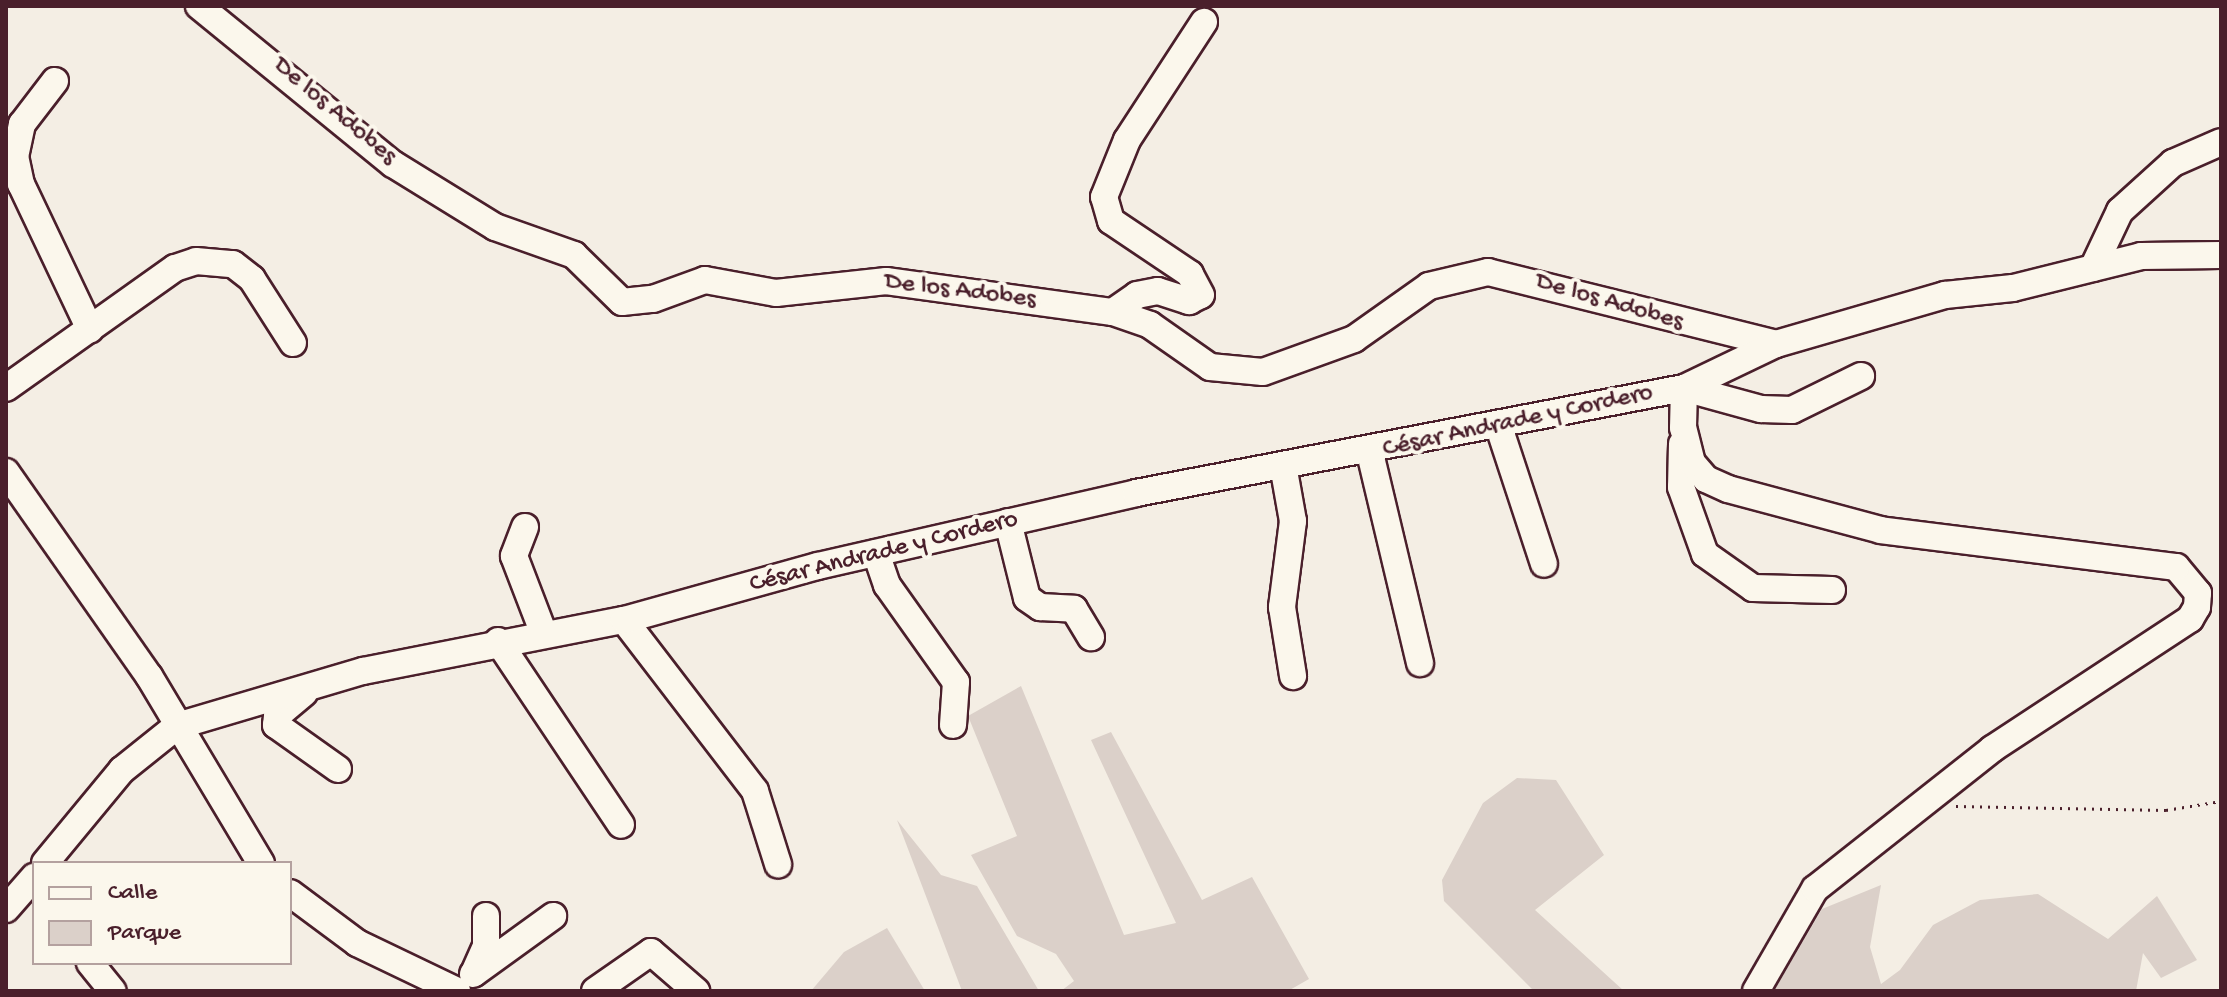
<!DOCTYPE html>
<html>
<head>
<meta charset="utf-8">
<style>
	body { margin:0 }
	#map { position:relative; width:2227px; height:997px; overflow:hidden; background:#f4eee4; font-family:"Gochi Hand",sans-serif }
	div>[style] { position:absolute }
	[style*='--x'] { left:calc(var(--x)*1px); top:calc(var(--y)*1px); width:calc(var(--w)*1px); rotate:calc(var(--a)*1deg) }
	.green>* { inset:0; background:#dbd0c9 }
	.path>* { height:3px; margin-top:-1.5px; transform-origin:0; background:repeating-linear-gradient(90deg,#4a1f2b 0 2px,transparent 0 8px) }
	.roads { filter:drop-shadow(2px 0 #4a1f2b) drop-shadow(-2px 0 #4a1f2b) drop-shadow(0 2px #4a1f2b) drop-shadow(0 -2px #4a1f2b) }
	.minor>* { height:26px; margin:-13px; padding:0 13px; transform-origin:13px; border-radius:13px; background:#fbf7ec }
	span { translate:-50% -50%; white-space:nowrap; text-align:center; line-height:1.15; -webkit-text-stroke:8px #fbf7ec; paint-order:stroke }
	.street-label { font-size:26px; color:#4a1f2b }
	.frame { position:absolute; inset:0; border:8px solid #4a1f2b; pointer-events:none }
	.legend { position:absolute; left:32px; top:861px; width:260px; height:104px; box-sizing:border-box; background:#fbf7ec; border:2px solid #b4a19f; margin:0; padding:10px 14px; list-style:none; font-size:24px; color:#4a1f2b }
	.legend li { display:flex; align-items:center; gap:16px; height:40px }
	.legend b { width:40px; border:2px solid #b4a19f }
</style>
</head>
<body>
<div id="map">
	<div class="green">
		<div style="clip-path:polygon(1021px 686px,1124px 935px,1176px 923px,1091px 740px,1111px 732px,1202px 900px,1252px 877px,1309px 979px,1288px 991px,1061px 991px,1074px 981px,1056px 954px,1017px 936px,971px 855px,1017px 836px,968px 716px)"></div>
		<div style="clip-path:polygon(1517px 778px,1556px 780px,1604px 855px,1535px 910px,1624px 991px,1534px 991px,1444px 901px,1442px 880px,1483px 803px)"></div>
		<div style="clip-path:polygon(897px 820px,941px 875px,977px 886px,1039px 991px,962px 991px)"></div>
		<div style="clip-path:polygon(1881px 885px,1870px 947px,1881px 984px,1900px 970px,1933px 925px,1980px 900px,2038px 894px,2108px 939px,2157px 896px,2197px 960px,2161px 978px,2143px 953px,2136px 991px,1774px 991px,1822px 909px)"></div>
		<div style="clip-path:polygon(887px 928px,925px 991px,811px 991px,844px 952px)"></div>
	</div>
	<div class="path">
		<div style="--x:1956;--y:806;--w:210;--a:1.1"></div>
		<div style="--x:2166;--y:810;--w:56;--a:-9.3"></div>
	</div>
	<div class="roads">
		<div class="minor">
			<div style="--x:199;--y:6;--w:250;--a:39.2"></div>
			<div style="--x:393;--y:164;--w:120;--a:31.7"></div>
			<div style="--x:495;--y:227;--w:84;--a:19.5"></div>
			<div style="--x:574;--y:255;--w:67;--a:44.4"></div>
			<div style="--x:622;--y:302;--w:31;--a:-6"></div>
			<div style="--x:653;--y:299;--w:55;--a:-20.1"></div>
			<div style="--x:705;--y:280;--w:72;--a:10.4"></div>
			<div style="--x:776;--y:293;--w:111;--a:-6.2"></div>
			<div style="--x:886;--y:281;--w:229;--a:7.8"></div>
			<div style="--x:1113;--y:312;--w:39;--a:19"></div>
			<div style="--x:1150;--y:325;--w:73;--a:35"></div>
			<div style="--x:1210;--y:367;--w:53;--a:5.4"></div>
			<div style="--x:1263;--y:372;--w:97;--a:-19.9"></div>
			<div style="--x:1354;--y:339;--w:92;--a:-35.2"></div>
			<div style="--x:1429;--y:286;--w:61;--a:-13.3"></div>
			<div style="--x:1488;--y:272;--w:297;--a:14"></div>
			<div style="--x:55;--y:81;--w:54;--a:127.5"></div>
			<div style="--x:22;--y:124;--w:33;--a:102"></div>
			<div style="--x:15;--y:156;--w:29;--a:78"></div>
			<div style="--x:21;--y:184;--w:161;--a:64.6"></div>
			<div style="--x:2093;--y:268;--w:63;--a:-64.7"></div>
			<div style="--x:2120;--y:211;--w:72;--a:-42.2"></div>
			<div style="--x:2173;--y:163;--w:52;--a:-23.6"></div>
			<div style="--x:1113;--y:312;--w:29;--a:-35"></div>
			<div style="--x:1137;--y:295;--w:21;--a:-11"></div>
			<div style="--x:1158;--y:291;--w:33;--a:18"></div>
			<div style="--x:1189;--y:301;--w:13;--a:-27"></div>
			<div style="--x:1201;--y:295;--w:24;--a:-118"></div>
			<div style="--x:1190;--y:274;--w:95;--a:-146.1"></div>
			<div style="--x:1111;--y:221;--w:25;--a:-106"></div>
			<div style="--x:1104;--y:197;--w:61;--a:-68"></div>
			<div style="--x:1127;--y:140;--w:141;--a:-56.9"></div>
			<div style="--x:6;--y:388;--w:207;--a:-35.4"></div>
			<div style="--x:175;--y:268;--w:22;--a:-18"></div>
			<div style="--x:196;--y:261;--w:37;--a:5"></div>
			<div style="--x:233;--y:264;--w:24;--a:38"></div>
			<div style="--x:252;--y:279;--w:76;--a:57.4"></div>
			<div style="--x:1498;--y:424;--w:147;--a:71.8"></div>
			<div style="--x:1682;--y:444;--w:43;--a:91.3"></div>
			<div style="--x:1681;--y:487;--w:71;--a:70.3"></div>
			<div style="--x:1705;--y:554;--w:59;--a:35.3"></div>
			<div style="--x:1753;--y:588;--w:79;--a:1.5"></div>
			<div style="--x:1370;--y:453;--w:216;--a:76.6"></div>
			<div style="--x:1283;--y:465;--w:57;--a:79.9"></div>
			<div style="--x:1293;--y:521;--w:87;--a:97.3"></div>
			<div style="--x:1282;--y:607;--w:70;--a:80.9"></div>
			<div style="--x:6;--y:472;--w:249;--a:55"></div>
			<div style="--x:149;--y:676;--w:218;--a:59.1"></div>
			<div style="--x:1008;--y:522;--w:78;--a:76"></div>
			<div style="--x:1027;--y:598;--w:16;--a:35"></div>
			<div style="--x:1040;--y:607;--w:34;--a:3"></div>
			<div style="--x:1074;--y:609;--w:33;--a:59"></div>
			<div style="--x:525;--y:527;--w:31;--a:111"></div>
			<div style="--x:514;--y:556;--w:84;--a:69"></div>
			<div style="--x:876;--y:553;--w:34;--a:71"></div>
			<div style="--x:887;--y:585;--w:119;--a:54.6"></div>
			<div style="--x:956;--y:682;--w:43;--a:94"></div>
			<div style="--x:624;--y:620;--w:215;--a:52.5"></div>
			<div style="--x:755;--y:791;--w:77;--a:72.5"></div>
			<div style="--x:498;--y:641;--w:221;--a:56.2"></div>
			<div style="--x:304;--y:693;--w:35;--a:140"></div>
			<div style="--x:277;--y:716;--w:9;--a:96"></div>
			<div style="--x:276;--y:725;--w:76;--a:35.4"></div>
			<div style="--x:45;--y:863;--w:121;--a:-50.4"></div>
			<div style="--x:122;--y:770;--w:70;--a:-38.7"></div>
			<div style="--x:177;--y:726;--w:194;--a:-16.5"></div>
			<div style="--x:363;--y:671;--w:266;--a:-11.1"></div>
			<div style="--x:624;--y:620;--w:201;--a:-15.6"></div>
			<div style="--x:818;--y:566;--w:326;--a:-12.9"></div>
			<div style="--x:1136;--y:493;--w:558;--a:-10.85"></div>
			<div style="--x:1684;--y:388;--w:102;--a:-25.6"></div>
			<div style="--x:1776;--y:344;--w:176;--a:-16.2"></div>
			<div style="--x:1945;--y:295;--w:68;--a:-5.9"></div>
			<div style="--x:2013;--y:288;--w:132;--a:-14"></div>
			<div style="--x:2141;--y:256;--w:80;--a:-0.7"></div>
			<div style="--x:290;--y:893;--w:84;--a:36.7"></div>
			<div style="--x:357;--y:943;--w:111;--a:25.6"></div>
			<div style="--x:6;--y:909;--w:43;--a:-48.8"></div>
			<div style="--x:90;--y:963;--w:36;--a:51"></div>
			<div style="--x:474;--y:973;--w:30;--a:-66"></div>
			<div style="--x:486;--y:946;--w:30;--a:-90"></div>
			<div style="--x:473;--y:974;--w:99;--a:-35.9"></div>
			<div style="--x:595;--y:991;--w:68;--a:-34.9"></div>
			<div style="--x:651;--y:952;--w:60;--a:40.9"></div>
			<div style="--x:1756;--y:991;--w:118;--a:-60"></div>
			<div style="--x:1815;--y:889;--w:226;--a:-38.3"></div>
			<div style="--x:1992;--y:749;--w:237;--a:-33.3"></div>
			<div style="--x:2190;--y:619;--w:14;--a:-60"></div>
			<div style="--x:2197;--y:607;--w:14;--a:-86"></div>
			<div style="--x:2198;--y:593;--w:34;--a:-130"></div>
			<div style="--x:2176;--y:567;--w:297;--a:-172.9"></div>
			<div style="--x:1881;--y:530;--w:158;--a:-165"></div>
			<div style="--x:1728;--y:489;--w:24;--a:-156"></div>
			<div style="--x:1706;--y:479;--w:21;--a:-131"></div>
			<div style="--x:1692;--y:463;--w:36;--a:-104"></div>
			<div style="--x:1683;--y:428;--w:40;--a:-88.6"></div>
			<div style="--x:1684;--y:388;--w:80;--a:15.3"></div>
			<div style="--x:1761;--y:409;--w:31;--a:2"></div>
			<div style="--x:1792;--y:410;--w:77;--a:-26.2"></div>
		</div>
	</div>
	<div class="street-label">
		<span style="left:334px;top:112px;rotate:40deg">De los Adobes</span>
		<span style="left:960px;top:292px;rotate:7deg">De los Adobes</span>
		<span style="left:1609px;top:303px;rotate:16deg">De los Adobes</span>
		<span style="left:1518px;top:422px;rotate:-12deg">César Andrade y Cordero</span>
		<span style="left:884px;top:553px;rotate:-14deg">César Andrade y Cordero</span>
	</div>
	<div class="frame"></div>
	<ul class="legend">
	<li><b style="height:10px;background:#fbf7ec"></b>Calle</li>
	<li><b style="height:22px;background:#dbd0c9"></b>Parque</li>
	</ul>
</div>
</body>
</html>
